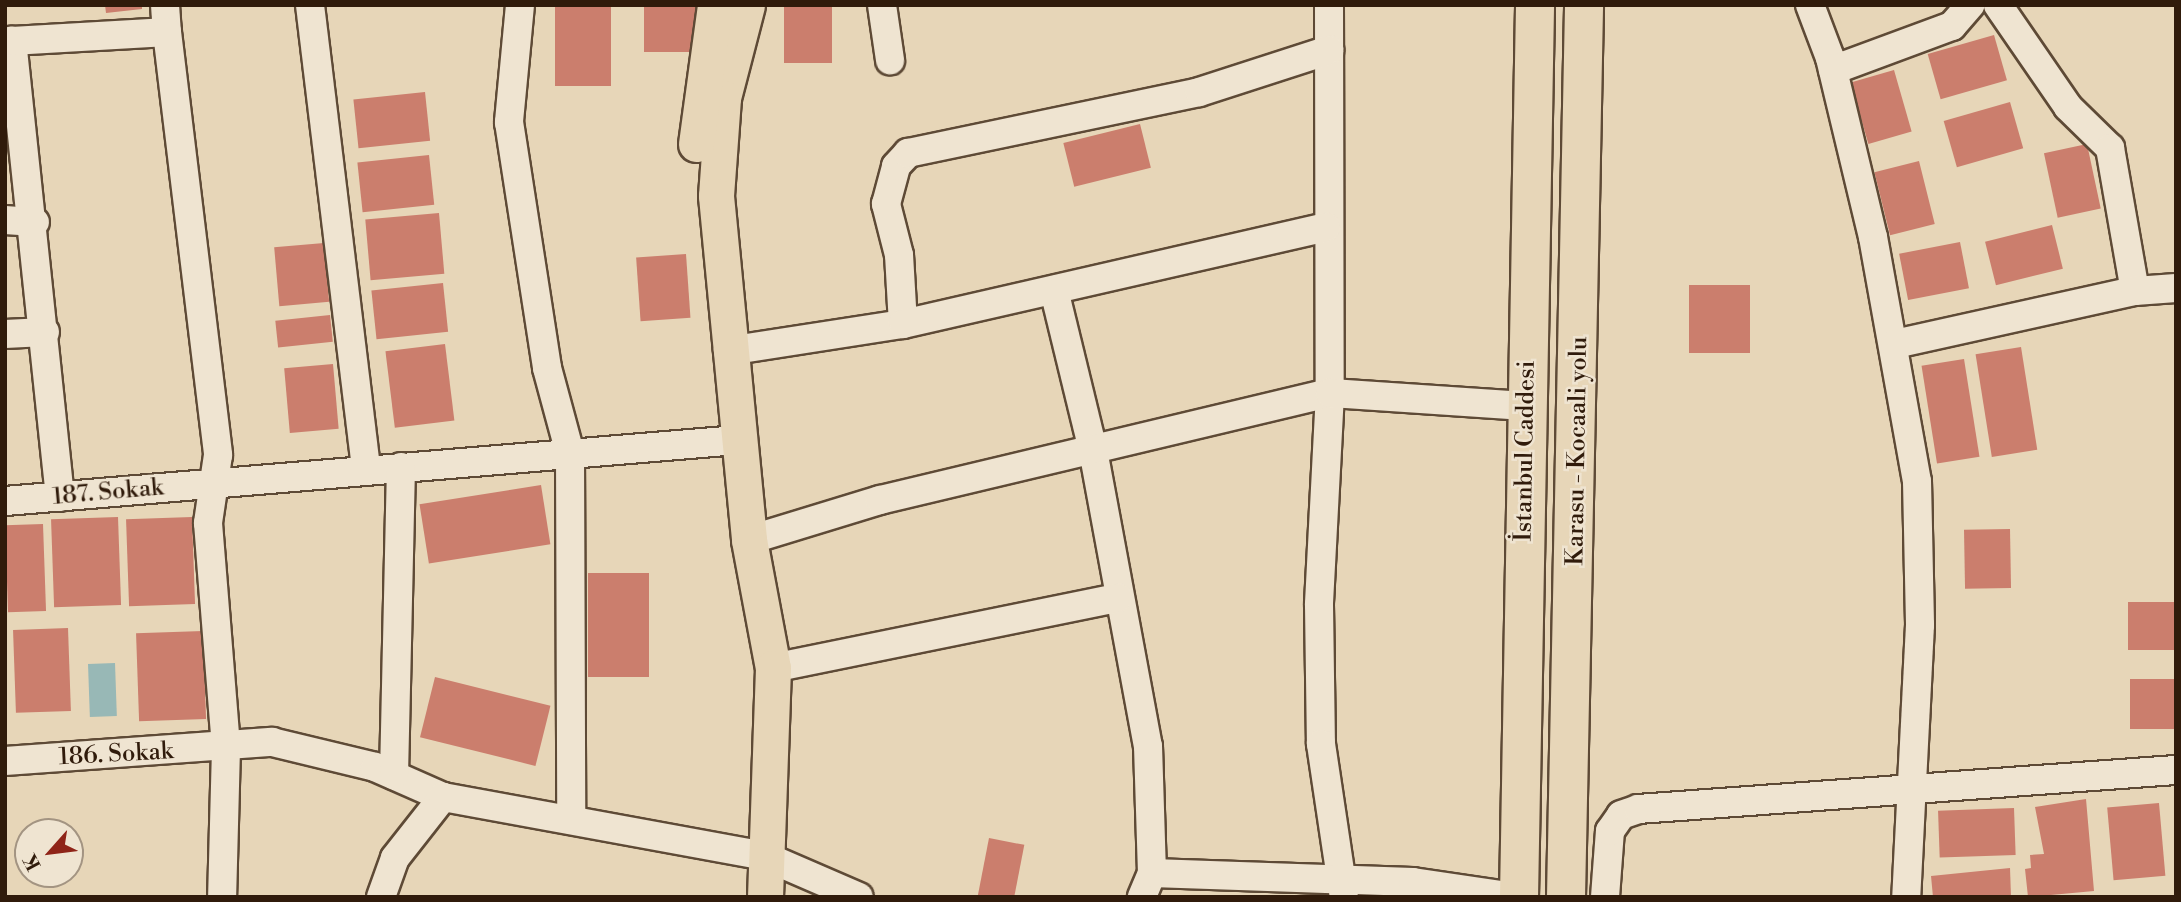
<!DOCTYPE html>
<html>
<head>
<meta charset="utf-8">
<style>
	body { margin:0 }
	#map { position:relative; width:2181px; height:902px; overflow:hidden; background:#e7d6b8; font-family:"Libre Bodoni",serif }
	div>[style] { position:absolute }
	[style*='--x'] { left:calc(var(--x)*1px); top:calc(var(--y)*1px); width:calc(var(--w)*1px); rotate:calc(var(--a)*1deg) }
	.water>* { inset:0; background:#98b8b6; transform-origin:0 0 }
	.building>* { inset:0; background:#cb7e6d; transform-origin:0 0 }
	.roads { filter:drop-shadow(2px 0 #5e4a36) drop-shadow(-2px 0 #5e4a36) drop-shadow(0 2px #5e4a36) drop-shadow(0 -2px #5e4a36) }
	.minor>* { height:28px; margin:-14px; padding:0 14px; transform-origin:14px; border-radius:14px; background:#efe4d1 }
	.major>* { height:35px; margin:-17.5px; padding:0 17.5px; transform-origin:17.5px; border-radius:17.5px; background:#e7d6b8 }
	.highway>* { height:38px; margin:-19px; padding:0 19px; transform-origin:19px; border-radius:19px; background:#e7d6b8 }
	span { translate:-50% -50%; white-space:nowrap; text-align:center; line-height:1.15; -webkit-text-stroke:5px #efe4d1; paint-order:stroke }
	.street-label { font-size:24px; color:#301b0b }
	.frame { position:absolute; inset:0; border:7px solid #301b0b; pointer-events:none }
	.north { position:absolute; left:14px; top:818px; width:70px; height:70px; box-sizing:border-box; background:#efe4d1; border:2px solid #a39482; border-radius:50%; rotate:242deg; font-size:19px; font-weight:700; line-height:28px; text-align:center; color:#301b0b }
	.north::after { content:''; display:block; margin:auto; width:24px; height:32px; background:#8f2418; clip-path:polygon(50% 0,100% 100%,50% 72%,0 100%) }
</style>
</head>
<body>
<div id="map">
	<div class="water">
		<div style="left:115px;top:663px;width:53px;height:27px;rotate:88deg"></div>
	</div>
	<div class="building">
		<div style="clip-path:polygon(105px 5px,142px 5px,142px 9px,106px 13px)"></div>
		<div style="left:555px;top:5px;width:56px;height:81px"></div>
		<div style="left:644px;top:5px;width:59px;height:47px"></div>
		<div style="left:784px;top:5px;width:48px;height:58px"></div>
		<div style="left:1994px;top:35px;width:47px;height:69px;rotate:74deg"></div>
		<div style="left:1894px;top:70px;width:64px;height:45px;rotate:74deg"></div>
		<div style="left:425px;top:92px;width:49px;height:72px;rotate:84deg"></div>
		<div style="left:2010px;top:102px;width:48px;height:69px;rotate:74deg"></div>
		<div style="left:1140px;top:124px;width:45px;height:79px;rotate:76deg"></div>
		<div style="left:2087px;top:144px;width:66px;height:44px;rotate:78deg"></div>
		<div style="left:429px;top:155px;width:50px;height:72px;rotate:84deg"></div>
		<div style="left:1919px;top:161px;width:65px;height:46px;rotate:76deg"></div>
		<div style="left:439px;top:213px;width:61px;height:74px;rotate:85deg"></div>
		<div style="left:2052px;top:225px;width:45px;height:69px;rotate:76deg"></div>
		<div style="left:1960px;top:242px;width:47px;height:62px;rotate:79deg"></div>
		<div style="left:324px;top:243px;width:59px;height:50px;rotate:85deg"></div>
		<div style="left:686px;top:254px;width:64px;height:50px;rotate:86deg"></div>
		<div style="left:443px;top:283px;width:49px;height:72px;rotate:84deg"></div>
		<div style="left:1689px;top:285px;width:61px;height:68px"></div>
		<div style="left:330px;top:315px;width:27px;height:55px;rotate:84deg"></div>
		<div style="left:445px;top:344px;width:77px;height:60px;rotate:83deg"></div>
		<div style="left:2021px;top:347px;width:104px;height:46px;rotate:81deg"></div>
		<div style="left:1964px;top:359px;width:99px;height:43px;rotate:81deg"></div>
		<div style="left:333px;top:364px;width:65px;height:49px;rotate:85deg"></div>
		<div style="left:541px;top:485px;width:60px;height:123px;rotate:81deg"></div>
		<div style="left:118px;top:517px;width:88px;height:67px;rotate:88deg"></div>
		<div style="left:192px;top:517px;width:87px;height:66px;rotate:88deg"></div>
		<div style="left:43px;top:524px;width:87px;height:38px;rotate:88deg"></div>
		<div style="left:2010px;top:529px;width:59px;height:46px;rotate:89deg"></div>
		<div style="left:588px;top:573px;width:61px;height:104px"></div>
		<div style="left:2176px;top:602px;width:48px;height:48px;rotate:90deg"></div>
		<div style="left:68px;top:628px;width:83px;height:55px;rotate:88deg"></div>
		<div style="left:203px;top:631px;width:88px;height:67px;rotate:88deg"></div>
		<div style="left:435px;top:677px;width:119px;height:62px;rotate:14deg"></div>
		<div style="left:2176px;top:679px;width:50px;height:46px;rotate:90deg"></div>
		<div style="clip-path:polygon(2086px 799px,2094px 891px,2028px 897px,2025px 869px,2031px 868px,2030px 855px,2044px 854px,2035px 807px)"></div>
		<div style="left:2159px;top:803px;width:73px;height:52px;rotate:85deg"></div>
		<div style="left:2014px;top:808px;width:47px;height:76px;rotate:88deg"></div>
		<div style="left:989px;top:838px;width:36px;height:60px;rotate:11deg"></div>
		<div style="clip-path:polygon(2010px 868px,2011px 897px,1933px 897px,1931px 876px)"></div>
	</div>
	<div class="roads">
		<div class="minor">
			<div style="--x:165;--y:5;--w:27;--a:86"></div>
			<div style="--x:310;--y:5;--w:469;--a:83.1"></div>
			<div style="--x:520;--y:5;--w:118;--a:95.4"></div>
			<div style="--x:509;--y:122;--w:249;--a:81.2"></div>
			<div style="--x:547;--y:368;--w:88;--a:74.9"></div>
			<div style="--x:570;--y:453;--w:367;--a:89.8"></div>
			<div style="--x:882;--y:5;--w:56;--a:81.7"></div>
			<div style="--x:1329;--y:5;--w:388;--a:89.9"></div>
			<div style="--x:1330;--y:393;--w:212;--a:93"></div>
			<div style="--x:1319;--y:605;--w:139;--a:89.2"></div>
			<div style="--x:1321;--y:744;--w:155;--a:81.5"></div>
			<div style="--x:1810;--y:5;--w:57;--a:69.3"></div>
			<div style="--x:1830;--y:58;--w:184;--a:76.5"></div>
			<div style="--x:1873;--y:237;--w:248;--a:79.8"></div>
			<div style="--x:1917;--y:481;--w:144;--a:88.8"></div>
			<div style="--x:1920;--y:625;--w:272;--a:92.9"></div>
			<div style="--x:1998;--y:5;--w:124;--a:55.5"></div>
			<div style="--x:2068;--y:107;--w:59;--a:44.3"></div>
			<div style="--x:2110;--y:148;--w:145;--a:80.1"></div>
			<div style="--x:1833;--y:70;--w:127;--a:-20.3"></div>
			<div style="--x:1952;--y:26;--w:28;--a:-49"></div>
			<div style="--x:5;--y:220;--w:30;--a:4"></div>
			<div style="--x:1054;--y:290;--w:165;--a:76.3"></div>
			<div style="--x:1093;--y:450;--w:301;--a:79.5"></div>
			<div style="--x:1148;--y:746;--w:127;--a:88.2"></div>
			<div style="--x:1152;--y:873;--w:26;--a:113"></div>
			<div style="--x:903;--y:324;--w:69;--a:-93.3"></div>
			<div style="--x:899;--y:255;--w:53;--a:-104.3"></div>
			<div style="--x:886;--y:204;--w:39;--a:-75"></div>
			<div style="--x:896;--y:166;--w:18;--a:-47"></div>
			<div style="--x:908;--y:153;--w:297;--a:-11.8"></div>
			<div style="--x:1199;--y:92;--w:137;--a:-17.9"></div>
			<div style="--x:5;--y:334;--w:40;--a:-2.9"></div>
			<div style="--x:1895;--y:344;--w:246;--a:-12.5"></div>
			<div style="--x:2135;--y:291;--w:41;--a:-4.2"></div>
			<div style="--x:728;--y:351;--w:177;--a:-8.8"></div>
			<div style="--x:903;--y:324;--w:434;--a:-12.9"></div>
			<div style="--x:60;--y:497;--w:459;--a:-96"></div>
			<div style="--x:12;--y:41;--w:155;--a:-3.3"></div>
			<div style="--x:167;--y:32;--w:426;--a:83.1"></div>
			<div style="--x:218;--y:455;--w:69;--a:98.4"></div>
			<div style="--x:208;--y:523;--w:226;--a:85.4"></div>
			<div style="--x:226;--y:748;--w:149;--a:91.5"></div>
			<div style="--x:5;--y:501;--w:736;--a:-4.76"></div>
			<div style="--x:749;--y:540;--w:137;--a:-17"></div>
			<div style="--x:880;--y:500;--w:463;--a:-13.4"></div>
			<div style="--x:1330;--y:393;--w:196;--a:3.8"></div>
			<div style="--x:773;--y:668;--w:352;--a:-11.5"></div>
			<div style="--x:5;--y:761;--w:268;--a:-4.1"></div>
			<div style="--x:272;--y:742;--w:106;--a:13.6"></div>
			<div style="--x:375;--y:767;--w:74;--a:23.8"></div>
			<div style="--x:394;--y:775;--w:308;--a:-88.7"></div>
			<div style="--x:1152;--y:873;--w:261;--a:2"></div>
			<div style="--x:1413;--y:882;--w:103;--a:8.4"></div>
			<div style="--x:381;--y:897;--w:41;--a:-70.3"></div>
			<div style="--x:395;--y:858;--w:78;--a:-51.8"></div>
			<div style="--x:443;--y:797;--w:326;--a:10.4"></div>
			<div style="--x:764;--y:856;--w:103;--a:23.3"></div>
			<div style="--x:1605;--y:897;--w:66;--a:-85.7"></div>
			<div style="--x:1610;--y:831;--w:19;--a:-55"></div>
			<div style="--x:1621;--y:815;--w:18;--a:-19"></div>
			<div style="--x:1638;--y:809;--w:539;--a:-4.15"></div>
		</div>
		<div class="major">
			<div style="--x:747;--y:5;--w:96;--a:104.5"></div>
			<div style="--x:723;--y:98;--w:98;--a:94.1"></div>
			<div style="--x:716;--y:196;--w:346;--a:84.5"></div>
			<div style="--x:749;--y:540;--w:130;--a:79.4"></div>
			<div style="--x:773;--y:668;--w:229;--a:92"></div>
			<div style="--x:696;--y:144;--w:140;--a:-82.2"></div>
		</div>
		<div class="highway">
			<div style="--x:1519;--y:897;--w:892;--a:-88.97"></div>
			<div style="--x:1566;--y:897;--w:892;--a:-88.84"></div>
		</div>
	</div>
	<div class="street-label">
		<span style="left:1526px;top:451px;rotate:-89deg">İstanbul Caddesi</span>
		<span style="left:1578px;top:451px;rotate:-89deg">Karasu - Kocaali yolu</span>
		<span style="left:108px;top:493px;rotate:-5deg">187. Sokak</span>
		<span style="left:116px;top:755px;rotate:-3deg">186. Sokak</span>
	</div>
	<div class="frame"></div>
	<div class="north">K</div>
</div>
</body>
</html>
